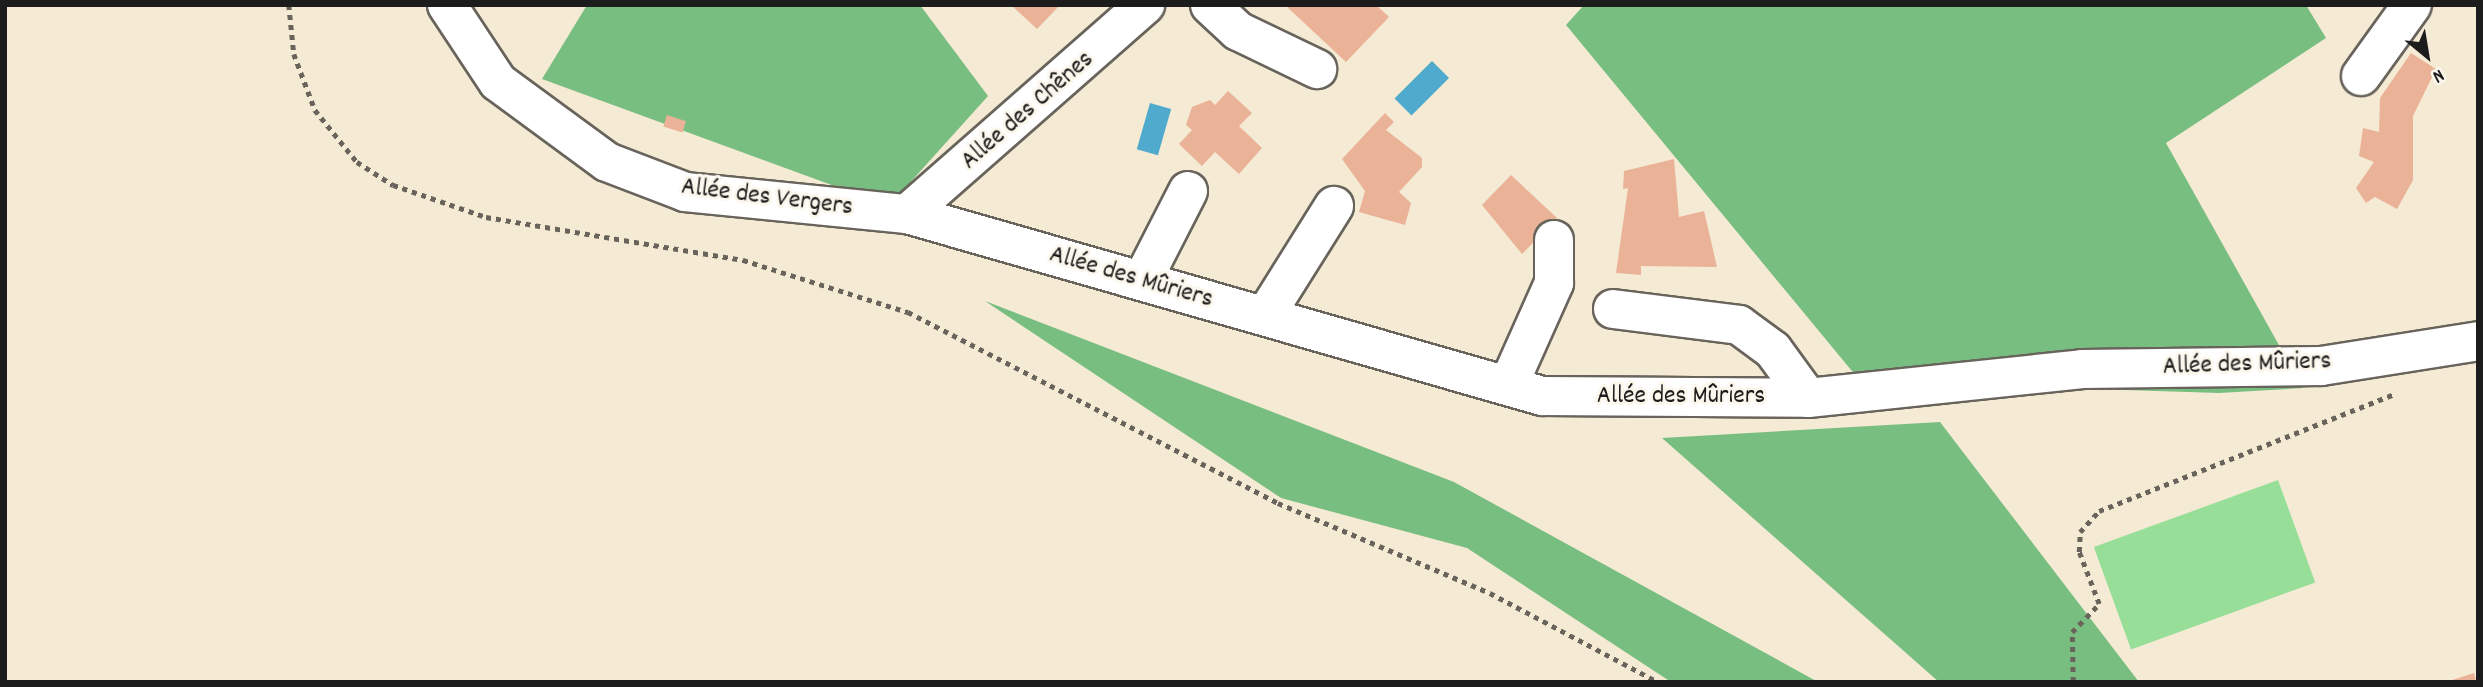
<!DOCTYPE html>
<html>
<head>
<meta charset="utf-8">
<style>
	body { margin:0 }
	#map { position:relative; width:2483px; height:687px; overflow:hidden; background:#f5ead4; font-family:Dekko,sans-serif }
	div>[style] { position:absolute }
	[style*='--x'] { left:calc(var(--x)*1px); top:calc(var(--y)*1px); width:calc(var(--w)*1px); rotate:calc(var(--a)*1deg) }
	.green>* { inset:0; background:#97df99; transform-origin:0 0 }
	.forest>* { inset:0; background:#79be81 }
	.water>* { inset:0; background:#50aace; transform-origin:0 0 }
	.building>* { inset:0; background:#eab297; transform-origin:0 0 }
	.path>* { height:4.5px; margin-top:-2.25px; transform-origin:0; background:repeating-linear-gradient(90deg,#68645c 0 5px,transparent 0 10px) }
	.roads { filter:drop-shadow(2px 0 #68645c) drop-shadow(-2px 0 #68645c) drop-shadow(0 2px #68645c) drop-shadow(0 -2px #68645c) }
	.minor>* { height:38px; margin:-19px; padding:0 19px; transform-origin:19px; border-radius:19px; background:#fff }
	span { translate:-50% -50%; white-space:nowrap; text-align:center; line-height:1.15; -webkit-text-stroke:6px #fbf7ec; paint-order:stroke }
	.street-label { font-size:26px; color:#1c1c1c }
	.frame { position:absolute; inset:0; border:7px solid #1c1c1c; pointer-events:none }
	.north { position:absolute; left:2392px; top:21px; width:70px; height:70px; -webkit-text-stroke:5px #fbf7ec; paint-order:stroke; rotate:150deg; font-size:19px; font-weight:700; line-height:28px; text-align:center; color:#1c1c1c }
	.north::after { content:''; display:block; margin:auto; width:24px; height:32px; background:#1c1c1c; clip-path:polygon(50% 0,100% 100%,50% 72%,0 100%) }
</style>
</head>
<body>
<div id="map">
	<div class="green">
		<div style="left:2278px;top:480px;width:109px;height:196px;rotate:70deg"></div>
	</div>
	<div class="forest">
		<div style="clip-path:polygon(587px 5px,920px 5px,988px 96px,889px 206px,542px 79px)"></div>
		<div style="clip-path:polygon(1584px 5px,2306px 5px,2326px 38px,2166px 143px,2303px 388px,2219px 393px,2030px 387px,1937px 404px,1880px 405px,1566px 25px)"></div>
		<div style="clip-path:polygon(985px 301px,1454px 482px,1818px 682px,1671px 682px,1467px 548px,1281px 498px)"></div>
		<div style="clip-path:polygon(1940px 422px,2139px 682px,1939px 682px,1662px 438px)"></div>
	</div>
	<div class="water">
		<div style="left:1432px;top:61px;width:24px;height:53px;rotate:45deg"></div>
		<div style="left:1150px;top:103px;width:22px;height:48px;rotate:16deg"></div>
	</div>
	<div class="building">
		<div style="clip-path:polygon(1011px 5px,1060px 5px,1037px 29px)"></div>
		<div style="clip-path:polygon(1285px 5px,1376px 5px,1389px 17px,1346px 62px)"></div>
		<div style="clip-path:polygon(2411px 53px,2436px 69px,2413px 116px,2413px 180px,2397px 209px,2375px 197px,2366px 203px,2356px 188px,2374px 162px,2359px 156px,2363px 128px,2379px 132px,2380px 98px)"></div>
		<div style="clip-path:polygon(1228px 91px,1252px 113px,1239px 126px,1262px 148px,1239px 174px,1215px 152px,1202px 166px,1179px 144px,1192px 130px,1186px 125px,1192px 107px,1210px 100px,1215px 105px)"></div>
		<div style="clip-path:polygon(1385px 113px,1394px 122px,1386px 130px,1422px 158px,1422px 167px,1399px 192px,1411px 203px,1405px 225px,1359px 212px,1365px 191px,1342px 159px)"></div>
		<div style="left:667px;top:115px;width:20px;height:12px;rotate:18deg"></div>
		<div style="clip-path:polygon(1674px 159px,1679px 217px,1704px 211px,1717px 267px,1641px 266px,1641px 275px,1616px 273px,1628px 188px,1623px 189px,1624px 171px)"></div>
		<div style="clip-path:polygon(1511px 175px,1557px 218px,1522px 254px,1482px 205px)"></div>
		<div style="clip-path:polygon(2474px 673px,2476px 682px,2449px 682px,2449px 681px)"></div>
	</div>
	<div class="path">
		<div style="--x:289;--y:5;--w:49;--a:84.2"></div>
		<div style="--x:294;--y:54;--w:60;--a:69.4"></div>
		<div style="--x:315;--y:110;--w:67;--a:51.1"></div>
		<div style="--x:357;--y:162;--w:43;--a:32.6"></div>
		<div style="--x:393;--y:185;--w:98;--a:19"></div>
		<div style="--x:486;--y:217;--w:261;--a:9.5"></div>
		<div style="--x:743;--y:260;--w:173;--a:17.5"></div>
		<div style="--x:908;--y:312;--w:416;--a:27.3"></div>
		<div style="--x:1278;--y:503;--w:230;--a:23"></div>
		<div style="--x:1490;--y:593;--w:190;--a:27.9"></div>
		<div style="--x:2073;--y:682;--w:50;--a:-91.1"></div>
		<div style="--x:2072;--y:632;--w:39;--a:-46"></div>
		<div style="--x:2099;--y:604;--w:56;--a:-111"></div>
		<div style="--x:2079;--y:552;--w:20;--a:-87"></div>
		<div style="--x:2080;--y:532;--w:28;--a:-48"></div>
		<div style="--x:2099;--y:511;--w:318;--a:-21.6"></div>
	</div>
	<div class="roads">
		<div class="minor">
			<div style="--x:447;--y:5;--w:92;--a:56.5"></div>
			<div style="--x:498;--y:82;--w:135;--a:36.3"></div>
			<div style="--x:607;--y:162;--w:84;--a:21"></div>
			<div style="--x:685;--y:192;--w:223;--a:5.7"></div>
			<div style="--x:907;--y:214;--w:661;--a:15.99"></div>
			<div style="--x:1542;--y:396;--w:266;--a:0.4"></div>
			<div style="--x:1808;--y:398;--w:276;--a:-6"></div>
			<div style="--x:2082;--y:369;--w:239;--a:-0.7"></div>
			<div style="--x:2321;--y:366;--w:159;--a:-9"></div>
			<div style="--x:1210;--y:5;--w:38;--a:43"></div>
			<div style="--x:1238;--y:31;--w:88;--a:25.7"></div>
			<div style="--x:2361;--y:76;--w:87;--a:-54.3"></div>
			<div style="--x:907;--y:214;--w:317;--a:-41.3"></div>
			<div style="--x:1142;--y:281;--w:101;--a:-62.9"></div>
			<div style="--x:1613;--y:309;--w:127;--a:7.2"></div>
			<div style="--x:1739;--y:325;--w:42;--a:36.3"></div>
			<div style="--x:1773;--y:350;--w:59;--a:53.9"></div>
			<div style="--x:1265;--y:316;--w:130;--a:-57.9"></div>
			<div style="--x:1508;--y:386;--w:113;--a:-65.9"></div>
			<div style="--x:1554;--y:283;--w:43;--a:-90"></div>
		</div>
	</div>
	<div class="street-label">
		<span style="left:1028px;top:111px;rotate:-41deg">Allée des Chênes</span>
		<span style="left:767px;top:198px;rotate:7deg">Allée des Vergers</span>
		<span style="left:1131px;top:278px;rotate:16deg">Allée des Mûriers</span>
		<span style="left:2247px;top:365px;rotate:-2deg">Allée des Mûriers</span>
		<span style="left:1681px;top:397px">Allée des Mûriers</span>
	</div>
	<div class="frame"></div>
	<div class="north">N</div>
</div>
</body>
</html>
